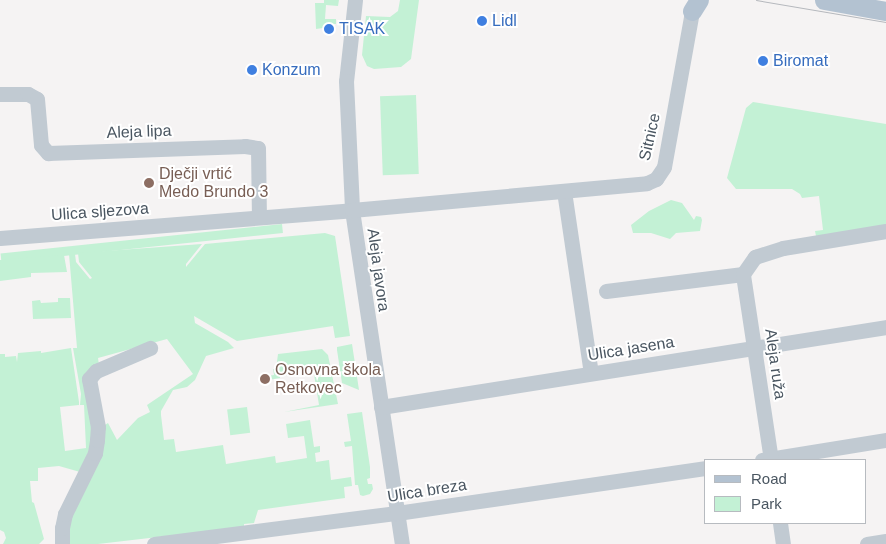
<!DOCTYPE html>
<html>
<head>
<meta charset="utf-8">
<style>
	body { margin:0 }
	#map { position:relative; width:886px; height:544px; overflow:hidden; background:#f5f3f3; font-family:Helvetica,sans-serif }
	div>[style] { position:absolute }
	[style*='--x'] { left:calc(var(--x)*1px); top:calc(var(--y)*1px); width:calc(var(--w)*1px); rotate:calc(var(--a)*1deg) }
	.green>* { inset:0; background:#c3f1d5; transform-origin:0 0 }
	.minor>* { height:15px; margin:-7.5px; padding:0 7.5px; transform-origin:7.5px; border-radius:7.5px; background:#c1cad2 }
	.major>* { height:19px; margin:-9.5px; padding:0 9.5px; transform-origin:9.5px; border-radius:9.5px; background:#b3c2d1 }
	.tram>* { height:1px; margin:-0.5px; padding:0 0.5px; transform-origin:0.5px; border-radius:0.5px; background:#b5b8bd }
	.dots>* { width:14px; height:14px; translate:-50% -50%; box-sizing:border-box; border:2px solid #fff; border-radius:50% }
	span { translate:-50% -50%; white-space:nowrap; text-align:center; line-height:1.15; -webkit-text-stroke:4px #fff; paint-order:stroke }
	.shop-label { font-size:16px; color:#366cbe }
	.left { translate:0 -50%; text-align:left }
	.street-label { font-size:16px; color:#4a5661 }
	.education-label { font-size:16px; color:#785e54 }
	.legend { position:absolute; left:704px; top:459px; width:162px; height:65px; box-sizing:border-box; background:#fff; border:1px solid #b7bbc0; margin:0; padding:6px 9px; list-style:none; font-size:15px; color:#4a5661 }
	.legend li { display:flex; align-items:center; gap:10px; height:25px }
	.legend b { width:25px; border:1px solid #b7bbc0 }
</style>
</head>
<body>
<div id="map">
	<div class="green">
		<div style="clip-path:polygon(324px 0,339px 0,338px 6px,326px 5px,325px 19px,336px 19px,336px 24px,327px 24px,326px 34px,324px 33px,323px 28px,316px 29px,315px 3px,324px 3px)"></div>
		<div style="clip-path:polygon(400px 0,419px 0,411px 59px,401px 67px,374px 69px,367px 66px,362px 55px,366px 16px,390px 17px,398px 11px)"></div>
		<div style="left:416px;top:95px;width:79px;height:36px;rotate:88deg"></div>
		<div style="clip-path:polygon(753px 102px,886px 124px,886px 226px,816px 236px,815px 231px,823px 230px,819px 196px,802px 198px,800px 194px,792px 189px,736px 189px,727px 178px,746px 108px)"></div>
		<div style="clip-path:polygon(671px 200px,682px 203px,694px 220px,696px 216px,701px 217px,702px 220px,700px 231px,676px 233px,670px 239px,651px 233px,633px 233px,631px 225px,649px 211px)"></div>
		<div style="left:282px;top:224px;width:9px;height:283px;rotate:84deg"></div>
		<div style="clip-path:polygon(325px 233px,335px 236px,350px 336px,335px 338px,333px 326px,237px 341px,194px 316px,195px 323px,228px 342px,234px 348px,206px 356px,195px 380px,187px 387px,173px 390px,161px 411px,161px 415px,164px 440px,174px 439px,176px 452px,223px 445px,226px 464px,275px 456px,276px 463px,307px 458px,304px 436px,288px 438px,286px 424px,310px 420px,314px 447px,320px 446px,320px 452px,315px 453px,316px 462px,329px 460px,331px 480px,351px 477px,352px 486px,344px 487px,345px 498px,258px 510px,254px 523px,244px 524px,244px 527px,98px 544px,67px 544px,64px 530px,102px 427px,108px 423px,117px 440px,138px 418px,150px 412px,147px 405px,193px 374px,167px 339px,98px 358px,99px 365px,95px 367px,94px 438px,80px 472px,59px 466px,38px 468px,38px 481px,30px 481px,32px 502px,34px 503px,44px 539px,39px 544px,3px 544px,6px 538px,4px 532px,0 530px,0 354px,5px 354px,5px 357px,16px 356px,17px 362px,18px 353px,41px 351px,41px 353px,71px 348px,79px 402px,79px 405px,60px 407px,65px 451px,86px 448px,84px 405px,80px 405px,81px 394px,73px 348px,77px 348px,69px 254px,75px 254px,76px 262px,90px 279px,92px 278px,79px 262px,78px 253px,202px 244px,186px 264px,186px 267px,205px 244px)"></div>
		<div style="clip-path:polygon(64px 255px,67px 272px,31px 273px,31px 277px,0 281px,0 260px)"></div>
		<div style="clip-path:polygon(58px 298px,70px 298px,71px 318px,33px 319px,32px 301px,40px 300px,41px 303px,58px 302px)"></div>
		<div style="clip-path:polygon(352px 344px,359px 390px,342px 383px,337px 350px,337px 347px)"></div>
		<div style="clip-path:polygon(322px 349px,328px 355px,338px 404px,284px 412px,319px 405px,313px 368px,280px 373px,280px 378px,262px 381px,261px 377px,274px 375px,273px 369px,276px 369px,278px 354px)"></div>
		<div style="left:247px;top:407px;width:26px;height:20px;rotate:83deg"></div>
		<div style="clip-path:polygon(362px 412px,370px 467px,370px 478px,367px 479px,368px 484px,372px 484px,373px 489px,370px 494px,363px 496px,360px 495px,358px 485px,355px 485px,352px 446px,345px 447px,344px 442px,351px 441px,347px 414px)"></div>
	</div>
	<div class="minor">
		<div style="--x:355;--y:0;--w:81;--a:96.3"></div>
		<div style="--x:346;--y:81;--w:129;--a:87.3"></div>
		<div style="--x:352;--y:210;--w:338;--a:81.5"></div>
		<div style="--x:0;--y:94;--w:28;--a:0"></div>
		<div style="--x:28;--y:94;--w:10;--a:29"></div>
		<div style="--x:37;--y:99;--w:46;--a:85"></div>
		<div style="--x:41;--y:145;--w:11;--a:49"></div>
		<div style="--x:48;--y:153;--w:197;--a:-2"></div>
		<div style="--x:245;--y:146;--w:13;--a:9"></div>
		<div style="--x:258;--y:148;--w:69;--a:89.2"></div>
		<div style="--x:564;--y:191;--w:184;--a:81.6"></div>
		<div style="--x:0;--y:238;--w:353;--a:-4.5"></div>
		<div style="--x:352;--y:210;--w:296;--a:-5.2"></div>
		<div style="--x:647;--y:183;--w:10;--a:-24"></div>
		<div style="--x:656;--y:179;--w:14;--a:-56"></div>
		<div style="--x:664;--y:167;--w:158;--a:-79.8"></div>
		<div style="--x:606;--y:291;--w:138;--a:-7.1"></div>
		<div style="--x:381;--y:407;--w:511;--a:-9"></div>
		<div style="--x:762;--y:460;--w:126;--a:-9.2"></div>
		<div style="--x:771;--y:460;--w:188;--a:-98.6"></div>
		<div style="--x:743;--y:274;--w:21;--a:-55"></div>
		<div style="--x:755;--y:257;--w:29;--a:-18"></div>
		<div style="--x:783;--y:248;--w:104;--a:-9.4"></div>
		<div style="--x:780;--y:523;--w:21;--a:82"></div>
		<div style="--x:62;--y:544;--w:16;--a:-90"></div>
		<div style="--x:62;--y:528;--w:14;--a:-78"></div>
		<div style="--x:65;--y:514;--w:68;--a:-63.8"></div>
		<div style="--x:95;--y:453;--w:13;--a:-81"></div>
		<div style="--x:97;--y:440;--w:13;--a:-86"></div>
		<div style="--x:98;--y:427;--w:49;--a:-100.6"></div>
		<div style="--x:89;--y:379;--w:11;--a:-49"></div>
		<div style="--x:96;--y:371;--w:59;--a:-23.1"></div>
		<div style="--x:154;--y:544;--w:245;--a:-7.3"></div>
		<div style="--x:397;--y:513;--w:311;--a:-8.3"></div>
		<div style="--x:867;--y:544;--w:19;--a:-9"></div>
	</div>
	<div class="major">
		<div style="--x:824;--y:0;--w:63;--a:10.1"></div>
		<div style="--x:692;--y:11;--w:13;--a:-58"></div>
	</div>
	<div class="tram">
		<div style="--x:756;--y:0;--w:132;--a:9.6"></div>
	</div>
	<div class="dots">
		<div style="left:482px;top:21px;background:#3f7fe0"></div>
		<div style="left:329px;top:29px;background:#3f7fe0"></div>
		<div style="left:763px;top:61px;background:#3f7fe0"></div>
		<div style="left:252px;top:70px;background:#3f7fe0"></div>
		<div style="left:149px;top:183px;background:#8d6e63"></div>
		<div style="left:265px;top:379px;background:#8d6e63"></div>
	</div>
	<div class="shop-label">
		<span class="left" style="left:492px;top:21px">Lidl</span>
		<span class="left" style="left:339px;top:29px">TISAK</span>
		<span class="left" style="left:773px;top:61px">Biromat</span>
		<span class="left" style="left:262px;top:70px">Konzum</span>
	</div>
	<div class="street-label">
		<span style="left:139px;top:132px;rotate:-2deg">Aleja lipa</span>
		<span style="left:650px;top:137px;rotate:-77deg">Sitnice</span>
		<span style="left:100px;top:212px;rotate:-4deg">Ulica sljezova</span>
		<span style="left:378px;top:270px;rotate:82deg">Aleja javora</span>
		<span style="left:631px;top:349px;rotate:-9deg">Ulica jasena</span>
		<span style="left:775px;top:364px;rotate:82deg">Aleja ruža</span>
		<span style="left:427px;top:491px;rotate:-9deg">Ulica breza</span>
	</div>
	<div class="education-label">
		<span class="left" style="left:159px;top:183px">Dječji vrtić<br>Medo Brundo 3</span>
		<span class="left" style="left:275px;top:379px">Osnovna škola<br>Retkovec</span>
	</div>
	<ul class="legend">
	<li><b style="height:6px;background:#b3c2d1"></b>Road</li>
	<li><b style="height:14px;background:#c3f1d5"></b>Park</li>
	</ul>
</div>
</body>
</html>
